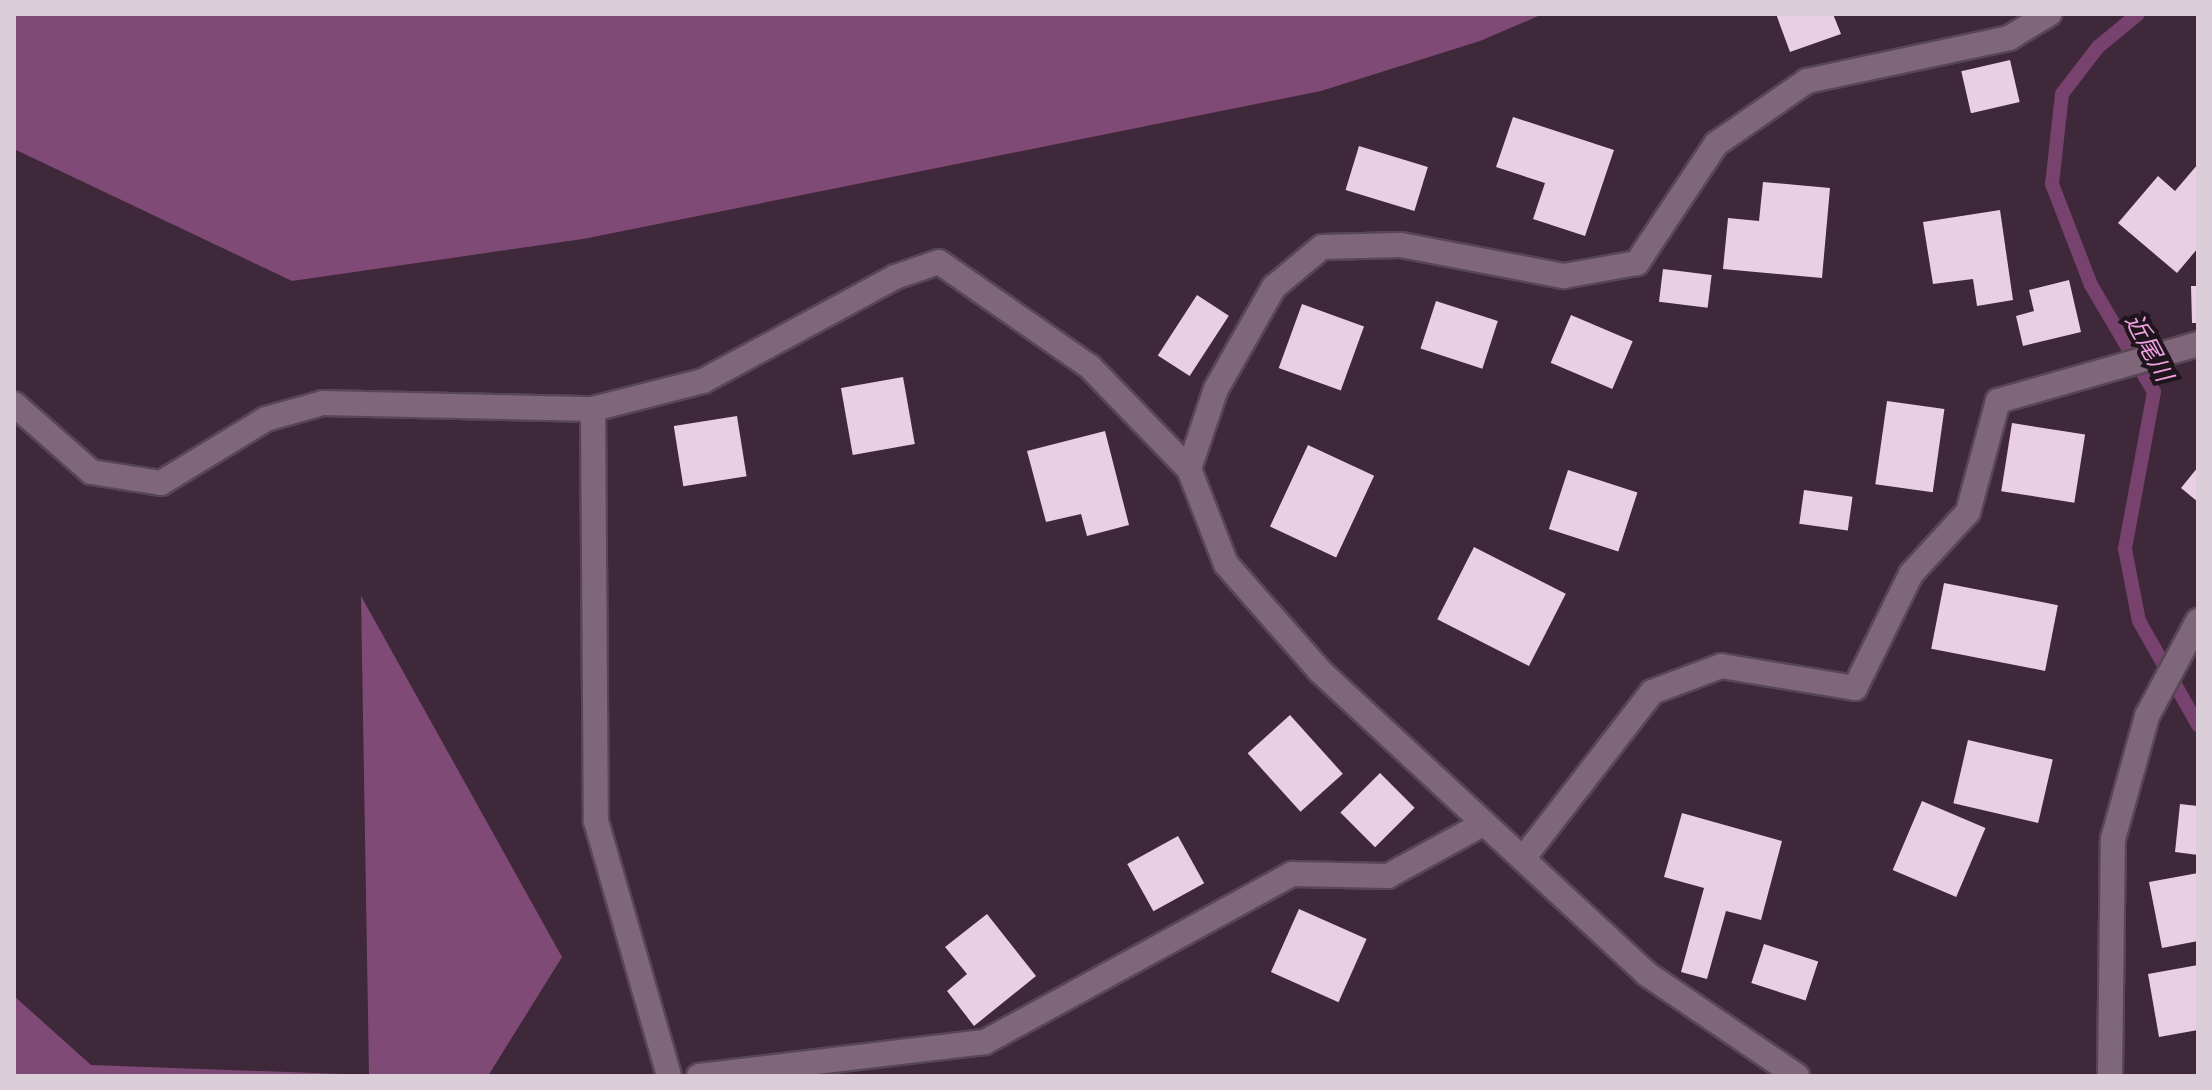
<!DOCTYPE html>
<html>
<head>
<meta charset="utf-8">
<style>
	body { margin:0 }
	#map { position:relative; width:2212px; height:1090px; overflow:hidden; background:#3e283a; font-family:"Open Sans","Noto Sans JP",sans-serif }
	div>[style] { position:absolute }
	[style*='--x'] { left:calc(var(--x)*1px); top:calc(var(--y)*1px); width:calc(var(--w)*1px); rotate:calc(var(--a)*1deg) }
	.forest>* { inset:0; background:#804a76 }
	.stream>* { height:14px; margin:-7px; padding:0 7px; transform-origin:7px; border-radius:7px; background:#78426e }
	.building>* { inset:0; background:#eacee4; transform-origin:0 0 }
	.roads { filter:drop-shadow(2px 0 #584655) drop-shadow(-2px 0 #584655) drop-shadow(0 2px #584655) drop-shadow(0 -2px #584655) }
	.minor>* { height:24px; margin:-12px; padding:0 12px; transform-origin:12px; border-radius:12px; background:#7f6679 }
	span { translate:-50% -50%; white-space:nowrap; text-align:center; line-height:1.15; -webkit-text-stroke:8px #1f151d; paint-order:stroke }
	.water-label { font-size:24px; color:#f1a0e1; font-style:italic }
	.frame { position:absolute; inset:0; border:16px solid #dcced9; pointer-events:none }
</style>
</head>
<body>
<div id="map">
	<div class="forest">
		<div style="clip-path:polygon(14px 14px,1543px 14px,1480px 41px,1321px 91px,583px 239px,292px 281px,14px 149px)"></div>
		<div style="clip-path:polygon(361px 596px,562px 957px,488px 1076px,14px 1076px,14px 996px,91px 1065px,369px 1075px)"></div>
	</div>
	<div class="stream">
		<div style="--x:2138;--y:14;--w:52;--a:140.5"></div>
		<div style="--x:2098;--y:47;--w:59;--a:127.5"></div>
		<div style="--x:2062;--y:94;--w:91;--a:96.3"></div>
		<div style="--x:2052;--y:184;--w:108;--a:68.9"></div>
		<div style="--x:2091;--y:285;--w:124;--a:59.5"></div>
		<div style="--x:2154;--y:392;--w:160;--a:100.5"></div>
		<div style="--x:2125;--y:549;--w:73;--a:79"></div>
		<div style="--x:2139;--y:621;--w:120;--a:60.4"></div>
	</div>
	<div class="building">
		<div style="clip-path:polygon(1776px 14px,1833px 14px,1841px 34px,1790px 52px)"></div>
		<div style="left:2010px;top:60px;width:43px;height:50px;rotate:77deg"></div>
		<div style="clip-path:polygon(1513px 117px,1614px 150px,1585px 236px,1533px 219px,1545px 183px,1496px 167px)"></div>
		<div style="left:1359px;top:146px;width:72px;height:46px;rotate:17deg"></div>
		<div style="clip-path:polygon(2198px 164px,2198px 248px,2177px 273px,2118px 223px,2158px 176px,2175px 191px)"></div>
		<div style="clip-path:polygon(1763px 182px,1830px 188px,1822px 278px,1723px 269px,1728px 218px,1759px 221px)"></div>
		<div style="clip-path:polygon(2000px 210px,2013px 300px,1977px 306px,1973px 279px,1933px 284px,1923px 222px)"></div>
		<div style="left:1663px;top:269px;width:49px;height:33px;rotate:7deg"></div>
		<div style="clip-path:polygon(2069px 280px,2081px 332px,2023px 346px,2016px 316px,2034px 311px,2029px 290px)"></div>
		<div style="clip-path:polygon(2191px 286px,2198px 286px,2198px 323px,2192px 323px)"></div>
		<div style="left:1197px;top:295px;width:38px;height:72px;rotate:33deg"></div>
		<div style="left:1436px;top:301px;width:65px;height:50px;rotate:18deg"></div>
		<div style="left:1302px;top:304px;width:66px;height:68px;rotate:20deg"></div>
		<div style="left:1571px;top:315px;width:67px;height:52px;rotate:23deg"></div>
		<div style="left:903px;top:377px;width:68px;height:63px;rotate:80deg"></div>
		<div style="left:1887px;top:401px;width:58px;height:84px;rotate:8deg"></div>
		<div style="left:737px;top:416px;width:61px;height:64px;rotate:81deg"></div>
		<div style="left:2012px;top:423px;width:74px;height:69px;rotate:9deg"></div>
		<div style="clip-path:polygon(1105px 431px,1129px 525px,1087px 536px,1081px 514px,1046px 522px,1027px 451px)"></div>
		<div style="left:1308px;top:445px;width:73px;height:90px;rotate:25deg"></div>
		<div style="clip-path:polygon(2198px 467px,2198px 502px,2181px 488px)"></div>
		<div style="left:1568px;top:470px;width:73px;height:62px;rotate:18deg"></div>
		<div style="left:1804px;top:490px;width:49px;height:34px;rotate:8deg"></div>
		<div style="left:1474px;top:547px;width:103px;height:81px;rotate:27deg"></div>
		<div style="left:1944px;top:583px;width:116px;height:67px;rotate:11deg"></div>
		<div style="left:1290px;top:715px;width:79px;height:57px;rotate:48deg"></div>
		<div style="left:1968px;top:740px;width:87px;height:65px;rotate:13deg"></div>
		<div style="left:1380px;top:773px;width:49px;height:56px;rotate:45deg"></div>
		<div style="left:1922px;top:801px;width:69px;height:75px;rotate:23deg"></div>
		<div style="clip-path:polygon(2180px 804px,2198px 806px,2198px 855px,2175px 852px)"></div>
		<div style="clip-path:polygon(1682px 813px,1782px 841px,1761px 920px,1726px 911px,1707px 979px,1681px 972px,1704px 888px,1664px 877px)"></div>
		<div style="left:1178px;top:836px;width:54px;height:58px;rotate:61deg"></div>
		<div style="clip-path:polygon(2198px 873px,2198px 941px,2162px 948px,2149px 882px)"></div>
		<div style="left:1299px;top:909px;width:74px;height:69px;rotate:24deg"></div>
		<div style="clip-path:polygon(987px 914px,1036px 976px,974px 1026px,947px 991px,967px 974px,945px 947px)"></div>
		<div style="left:1764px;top:944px;width:57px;height:41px;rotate:18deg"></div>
		<div style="clip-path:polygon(2198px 965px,2198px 1030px,2159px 1037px,2148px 974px)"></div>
	</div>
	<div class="roads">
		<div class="minor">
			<div style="--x:14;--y:404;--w:103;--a:41.4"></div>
			<div style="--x:91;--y:472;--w:71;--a:8.9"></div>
			<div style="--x:161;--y:483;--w:123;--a:-31.4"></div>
			<div style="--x:266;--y:419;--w:59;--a:-15.7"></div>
			<div style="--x:323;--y:403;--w:270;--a:1.3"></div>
			<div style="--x:593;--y:409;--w:114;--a:-14.3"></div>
			<div style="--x:703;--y:381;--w:218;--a:-28.4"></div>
			<div style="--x:895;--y:277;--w:46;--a:-18.8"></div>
			<div style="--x:939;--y:262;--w:184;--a:34.8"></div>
			<div style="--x:1090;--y:367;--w:142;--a:45.9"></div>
			<div style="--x:593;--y:409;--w:412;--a:89.6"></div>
			<div style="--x:596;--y:821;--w:265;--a:74"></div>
			<div style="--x:1525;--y:856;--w:207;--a:-52.2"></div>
			<div style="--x:1652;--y:692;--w:74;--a:-20.6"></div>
			<div style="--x:1721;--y:666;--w:136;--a:9.3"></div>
			<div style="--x:1855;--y:688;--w:127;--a:-63.8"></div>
			<div style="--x:1911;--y:574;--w:84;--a:-47.4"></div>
			<div style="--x:1968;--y:512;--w:115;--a:-74.9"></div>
			<div style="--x:1998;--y:401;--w:208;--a:-15.9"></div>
			<div style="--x:699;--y:1076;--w:288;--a:-6.8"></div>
			<div style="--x:985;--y:1042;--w:350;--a:-28.7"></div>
			<div style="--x:1292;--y:874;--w:96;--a:1.2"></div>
			<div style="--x:1388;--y:876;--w:106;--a:-28.7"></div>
			<div style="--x:1797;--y:1076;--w:181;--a:-145.8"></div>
			<div style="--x:1647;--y:974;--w:446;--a:-137.2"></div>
			<div style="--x:1320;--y:671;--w:142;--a:-131.3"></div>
			<div style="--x:1226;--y:564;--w:102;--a:-111.3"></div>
			<div style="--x:1189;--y:469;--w:84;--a:-71.4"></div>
			<div style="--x:1216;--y:389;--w:117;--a:-60.4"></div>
			<div style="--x:1274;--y:287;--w:62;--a:-39.8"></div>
			<div style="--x:1322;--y:247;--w:79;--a:-1.5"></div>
			<div style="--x:1401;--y:245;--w:166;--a:10.8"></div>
			<div style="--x:1564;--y:276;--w:74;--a:-10.1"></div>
			<div style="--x:1637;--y:263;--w:143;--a:-56.4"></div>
			<div style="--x:1716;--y:144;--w:111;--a:-34.7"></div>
			<div style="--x:1807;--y:81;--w:207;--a:-12"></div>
			<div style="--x:2009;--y:38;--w:47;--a:-31"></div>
			<div style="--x:2110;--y:1076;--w:237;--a:-89.3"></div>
			<div style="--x:2113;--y:839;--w:128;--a:-74.5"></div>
			<div style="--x:2147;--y:716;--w:108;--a:-61.8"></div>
		</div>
	</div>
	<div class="water-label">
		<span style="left:2150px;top:347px;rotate:62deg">近尾川</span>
	</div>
	<div class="frame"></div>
</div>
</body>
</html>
